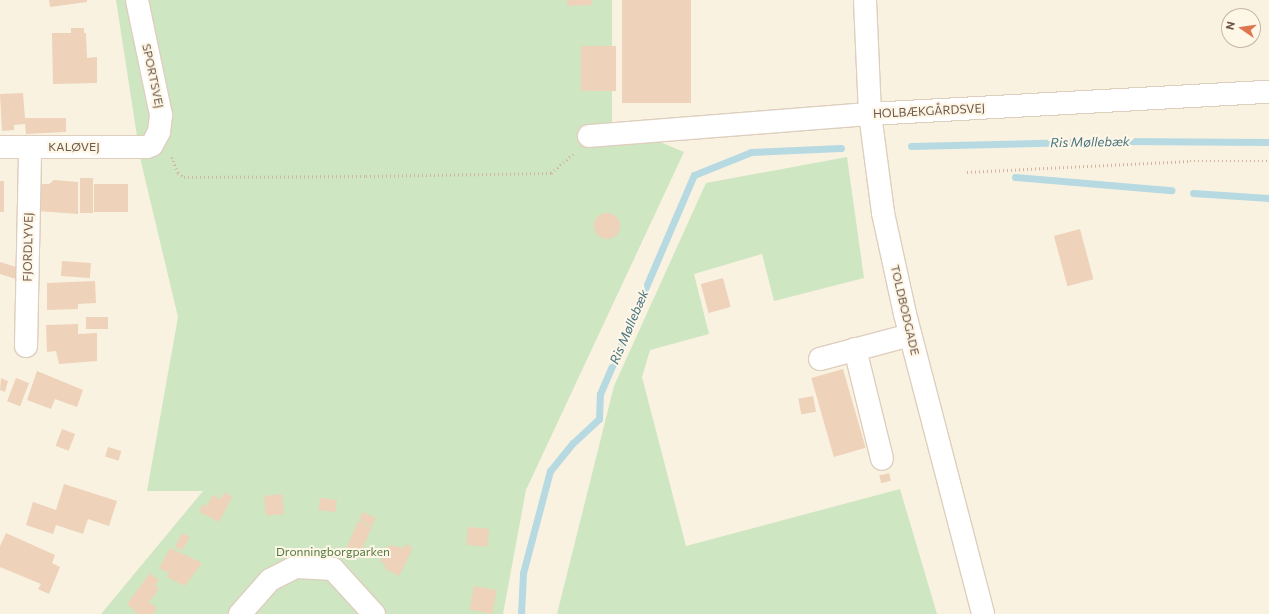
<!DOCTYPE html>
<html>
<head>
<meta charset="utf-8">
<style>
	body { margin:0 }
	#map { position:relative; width:1269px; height:614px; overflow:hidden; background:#faf2e1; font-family:Commissioner,sans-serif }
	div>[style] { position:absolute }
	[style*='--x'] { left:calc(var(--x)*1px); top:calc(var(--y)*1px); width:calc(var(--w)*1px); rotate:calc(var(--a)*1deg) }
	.green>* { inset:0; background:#cee6c1 }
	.stream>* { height:7px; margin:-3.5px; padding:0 3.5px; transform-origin:3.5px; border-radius:3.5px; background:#b7dae2 }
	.building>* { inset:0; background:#eed2ba; transform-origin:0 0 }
	.round { border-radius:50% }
	.path>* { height:2.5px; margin-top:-1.25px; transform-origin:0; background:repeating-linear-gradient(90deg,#d2b59e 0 1px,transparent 0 4px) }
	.roads { filter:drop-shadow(1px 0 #decebe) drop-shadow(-1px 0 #decebe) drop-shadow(0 1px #decebe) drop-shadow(0 -1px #decebe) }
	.minor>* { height:22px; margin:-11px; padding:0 11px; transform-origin:11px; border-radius:11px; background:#fff }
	span { translate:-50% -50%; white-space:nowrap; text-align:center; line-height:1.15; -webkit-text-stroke:4px #fef6e6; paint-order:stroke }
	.street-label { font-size:12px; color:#70594a }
	.park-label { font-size:12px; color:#537a45 }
	.water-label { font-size:13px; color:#457482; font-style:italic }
	.north { position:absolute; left:1221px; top:8px; width:40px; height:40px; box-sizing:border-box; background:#fef6e6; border:1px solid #c5b7a8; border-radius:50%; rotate:283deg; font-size:11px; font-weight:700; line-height:16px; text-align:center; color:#70594a }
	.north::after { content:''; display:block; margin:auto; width:14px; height:18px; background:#de754d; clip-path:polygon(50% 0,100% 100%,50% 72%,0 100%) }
</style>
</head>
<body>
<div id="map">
	<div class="green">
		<div style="clip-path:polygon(116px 0,612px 0,612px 122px,684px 152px,526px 490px,503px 614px,101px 614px,203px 491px,147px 491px,178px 317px,141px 162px)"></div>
		<div style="clip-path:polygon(847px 157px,864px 278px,774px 301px,762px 254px,694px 274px,709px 334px,650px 350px,642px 377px,686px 546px,900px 489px,937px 614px,557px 614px,614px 386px,706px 183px)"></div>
	</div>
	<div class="stream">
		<div style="--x:911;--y:146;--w:209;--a:-1.4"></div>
		<div style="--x:1120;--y:141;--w:149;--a:0.4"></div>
		<div style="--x:1015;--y:177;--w:157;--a:4.8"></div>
		<div style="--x:1193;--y:193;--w:76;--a:3.8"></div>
		<div style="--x:521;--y:614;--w:41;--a:-87.2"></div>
		<div style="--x:523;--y:573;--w:106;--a:-75.2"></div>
		<div style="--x:550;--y:471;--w:36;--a:-51"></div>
		<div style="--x:573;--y:443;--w:35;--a:-43"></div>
		<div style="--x:599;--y:419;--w:25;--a:-88"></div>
		<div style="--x:600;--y:394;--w:238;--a:-66.8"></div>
		<div style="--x:694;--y:175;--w:61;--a:-22"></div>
		<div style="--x:751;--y:152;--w:90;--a:-2.5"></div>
	</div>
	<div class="building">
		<div style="clip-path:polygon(49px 0,87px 0,87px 2px,50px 7px)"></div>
		<div style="clip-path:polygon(567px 0,592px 0,592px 5px,567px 6px)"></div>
		<div style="left:622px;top:0;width:69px;height:103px"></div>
		<div style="clip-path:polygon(71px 28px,84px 28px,84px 33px,86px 33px,87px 58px,97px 57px,97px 83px,53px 84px,52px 33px,71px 33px)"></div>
		<div style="left:616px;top:46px;width:45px;height:35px;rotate:90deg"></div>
		<div style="clip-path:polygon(23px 93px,25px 118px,66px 118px,66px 132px,26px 134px,25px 124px,14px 125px,14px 130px,2px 131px,0 94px)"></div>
		<div style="left:80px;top:178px;width:13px;height:35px"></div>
		<div style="clip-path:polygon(54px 180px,78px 182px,78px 214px,38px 211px,39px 184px,49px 184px)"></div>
		<div style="left:0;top:181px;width:4px;height:31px"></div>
		<div style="left:94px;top:184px;width:34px;height:28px"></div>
		<div class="round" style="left:594px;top:213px;width:26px;height:26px"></div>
		<div style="left:1080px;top:229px;width:52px;height:27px;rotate:75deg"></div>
		<div style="left:62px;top:261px;width:29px;height:15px;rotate:4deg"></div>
		<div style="clip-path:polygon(0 262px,19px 268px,16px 279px,0 274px)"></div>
		<div style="left:723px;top:278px;width:30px;height:23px;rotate:75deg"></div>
		<div style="clip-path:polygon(95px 281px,96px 303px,78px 304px,78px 309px,47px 310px,47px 283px)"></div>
		<div style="left:86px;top:317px;width:22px;height:12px"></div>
		<div style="clip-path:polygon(78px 324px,78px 334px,97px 333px,97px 361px,59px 364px,56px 351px,47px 352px,46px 325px)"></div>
		<div style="left:843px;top:369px;width:82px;height:33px;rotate:74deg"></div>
		<div style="clip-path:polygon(37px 371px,83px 390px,77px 407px,55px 399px,51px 409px,27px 400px)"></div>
		<div style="clip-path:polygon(1px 378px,8px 381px,5px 392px,0 390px)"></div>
		<div style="left:16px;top:378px;width:14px;height:25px;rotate:21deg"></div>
		<div style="left:813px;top:396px;width:16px;height:15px;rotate:79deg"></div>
		<div style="left:62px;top:429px;width:14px;height:18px;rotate:21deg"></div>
		<div style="left:108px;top:447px;width:14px;height:10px;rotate:17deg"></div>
		<div style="left:889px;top:473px;width:8px;height:10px;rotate:76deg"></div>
		<div style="clip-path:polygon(64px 484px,117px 501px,109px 526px,88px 519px,83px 534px,56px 525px,53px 534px,26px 525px,33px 502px,56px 510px)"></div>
		<div style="clip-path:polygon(225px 492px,232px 497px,219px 522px,199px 512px,203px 504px,207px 506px,213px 495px,220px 499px)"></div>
		<div style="left:282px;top:494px;width:20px;height:18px;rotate:84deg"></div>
		<div style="left:320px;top:498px;width:17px;height:12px;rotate:7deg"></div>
		<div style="left:363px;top:512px;width:14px;height:9px;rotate:25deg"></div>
		<div style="left:358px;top:521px;width:15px;height:30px;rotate:23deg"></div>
		<div style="left:468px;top:527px;width:21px;height:18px;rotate:5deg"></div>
		<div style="clip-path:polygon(6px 533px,55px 555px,52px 563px,60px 567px,49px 594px,38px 589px,41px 584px,0 567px,0 546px)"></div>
		<div style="clip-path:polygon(182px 533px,190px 537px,182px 550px,175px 547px)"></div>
		<div style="clip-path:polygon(406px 544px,412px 547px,411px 552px,399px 576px,384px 568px,386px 565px,380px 561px,389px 545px,404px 548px)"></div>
		<div style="clip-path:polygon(170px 548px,202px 563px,185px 586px,167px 577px,169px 573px,159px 568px)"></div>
		<div style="clip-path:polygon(150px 573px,159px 580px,155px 585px,159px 589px,149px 602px,157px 608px,153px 614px,138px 614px,127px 604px)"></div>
		<div style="left:474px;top:586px;width:23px;height:24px;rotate:10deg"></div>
	</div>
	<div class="path">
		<div style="--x:172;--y:157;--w:17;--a:69"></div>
		<div style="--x:178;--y:173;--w:7;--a:34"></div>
		<div style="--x:184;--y:177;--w:182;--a:-0.3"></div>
		<div style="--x:366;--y:176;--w:185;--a:-0.9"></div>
		<div style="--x:551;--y:173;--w:30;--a:-41"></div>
		<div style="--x:967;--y:172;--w:223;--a:-2.8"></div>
		<div style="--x:1190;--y:161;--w:79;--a:0"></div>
	</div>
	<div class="roads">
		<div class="minor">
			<div style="--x:865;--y:0;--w:114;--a:87.5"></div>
			<div style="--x:870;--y:114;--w:100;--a:82.5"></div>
			<div style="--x:883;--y:213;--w:103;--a:77.7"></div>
			<div style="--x:905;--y:314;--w:310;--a:75.4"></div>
			<div style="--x:589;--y:136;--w:282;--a:-4.5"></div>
			<div style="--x:870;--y:114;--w:400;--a:-3.2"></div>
			<div style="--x:0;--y:147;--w:147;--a:0"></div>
			<div style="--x:147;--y:147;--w:5;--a:-22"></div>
			<div style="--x:152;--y:145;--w:15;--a:-62"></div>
			<div style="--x:159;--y:132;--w:17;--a:-83"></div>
			<div style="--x:161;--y:115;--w:117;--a:-101.8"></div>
			<div style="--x:26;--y:346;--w:199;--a:-88.8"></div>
			<div style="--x:855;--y:349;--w:113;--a:76.2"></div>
			<div style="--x:820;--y:359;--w:93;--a:-14.9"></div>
			<div style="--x:240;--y:614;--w:45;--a:-48.6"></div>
			<div style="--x:270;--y:580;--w:29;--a:-27"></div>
			<div style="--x:296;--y:567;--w:37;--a:3"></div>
			<div style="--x:333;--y:569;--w:61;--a:47.7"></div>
		</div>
	</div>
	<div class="street-label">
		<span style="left:153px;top:76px;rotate:78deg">SPORTSVEJ</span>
		<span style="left:929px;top:111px;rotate:-3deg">HOLBÆKGÅRDSVEJ</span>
		<span style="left:74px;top:147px">KALØVEJ</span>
		<span style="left:28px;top:247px;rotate:-89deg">FJORDLYVEJ</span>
		<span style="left:905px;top:310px;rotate:77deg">TOLDBODGADE</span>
	</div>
	<div class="park-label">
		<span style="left:333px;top:552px">Dronningborgparken</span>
	</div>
	<div class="water-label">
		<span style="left:1090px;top:142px;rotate:-1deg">Ris Møllebæk</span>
		<span style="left:629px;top:327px;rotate:-67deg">Ris Møllebæk</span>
	</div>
	<div class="north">N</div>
</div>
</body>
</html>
